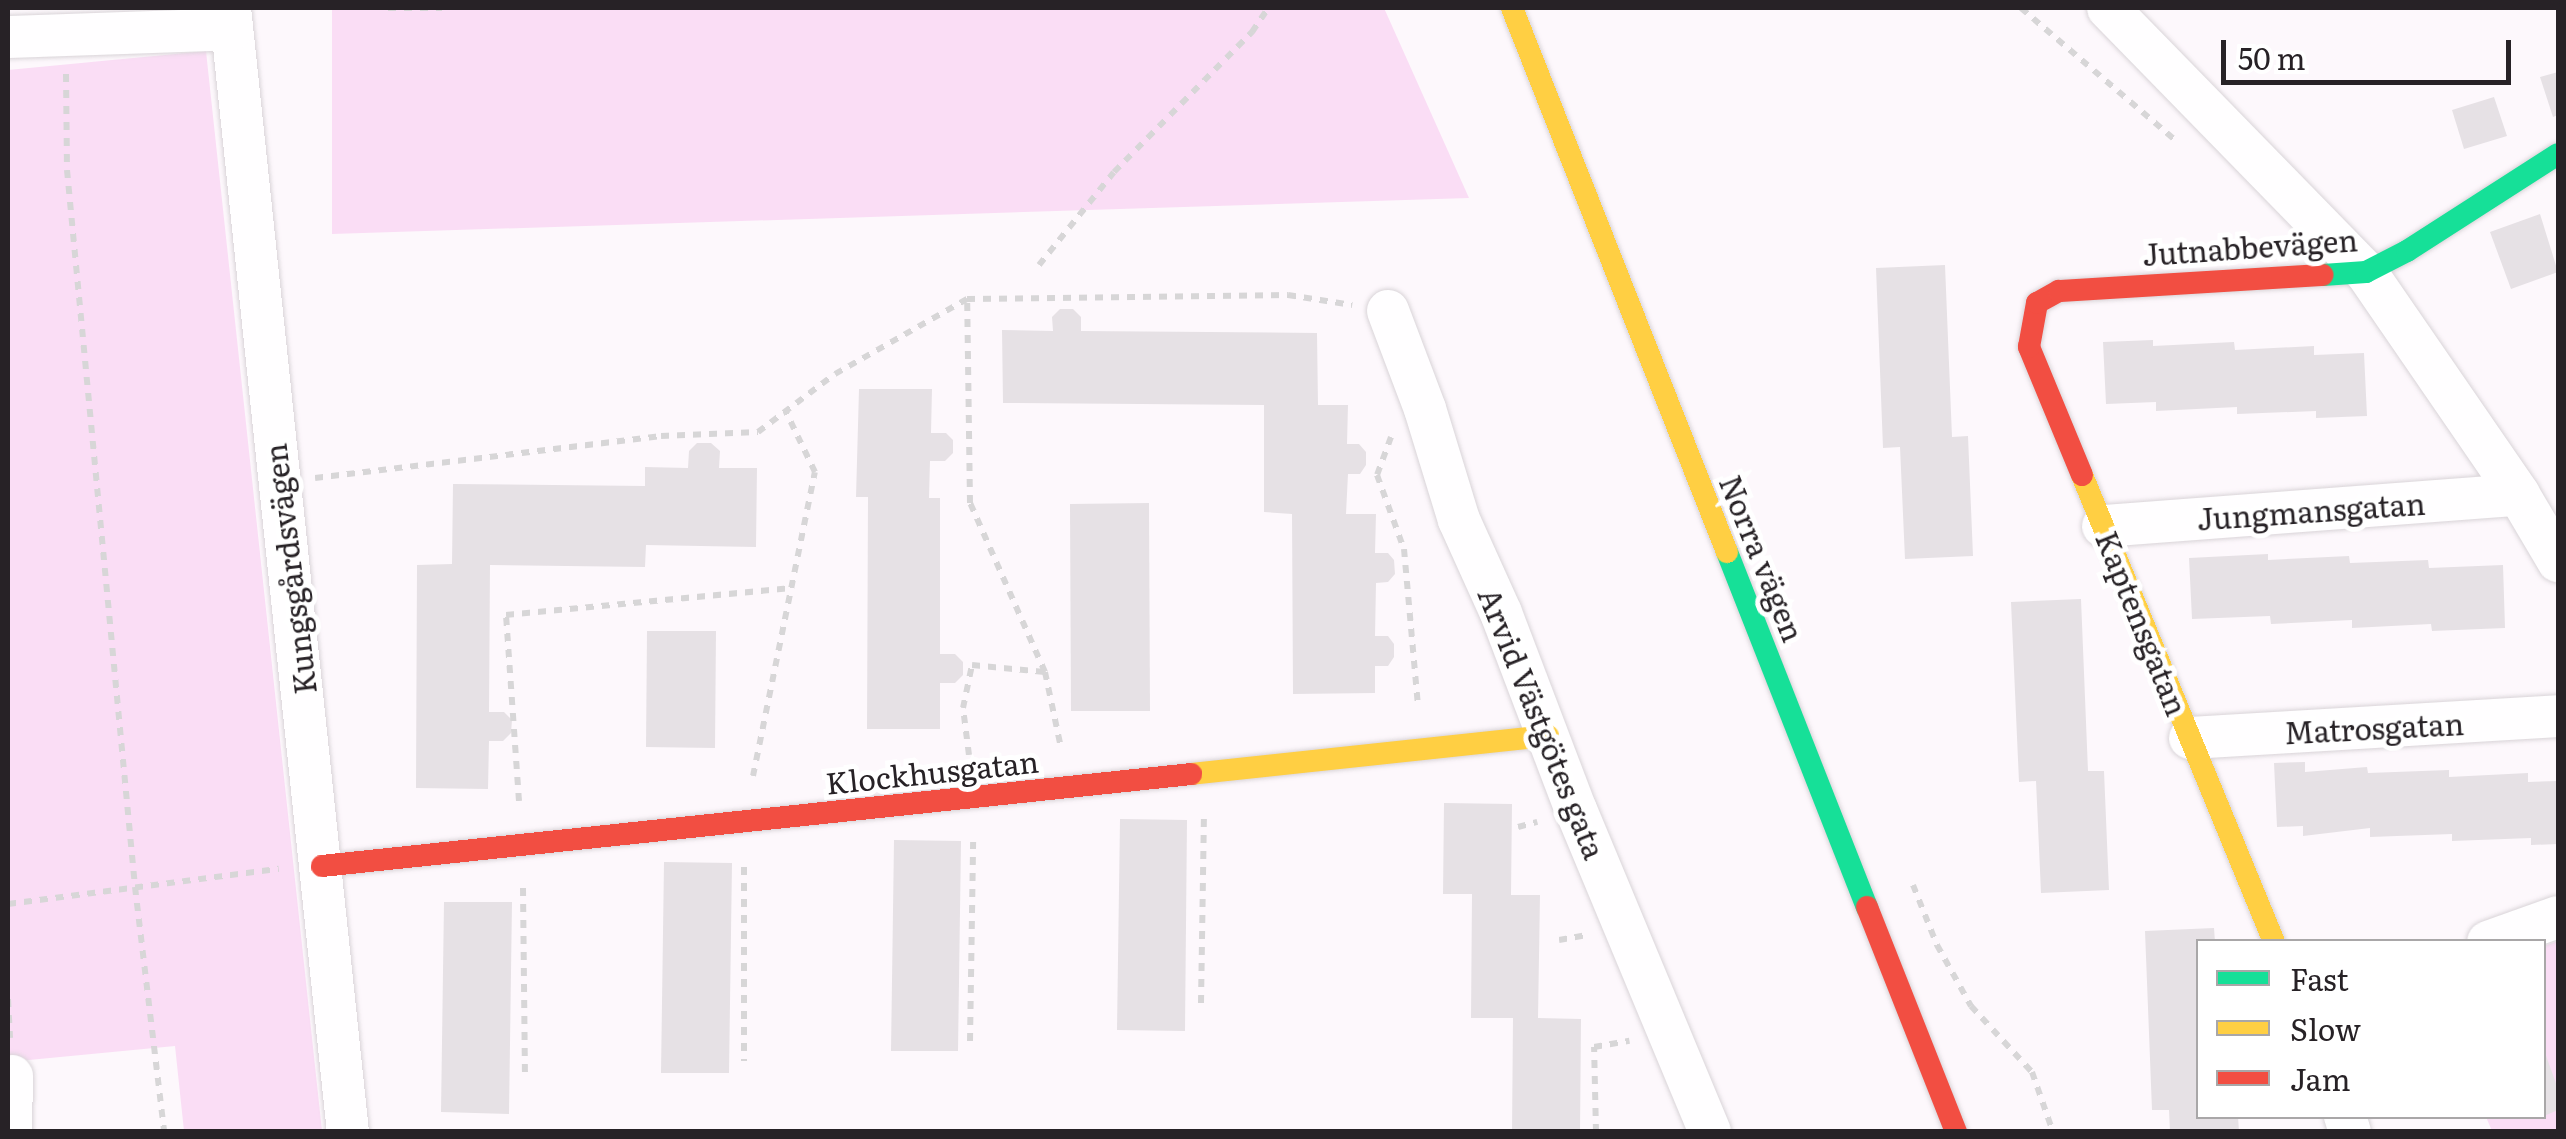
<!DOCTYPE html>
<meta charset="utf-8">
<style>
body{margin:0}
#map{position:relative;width:2566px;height:1139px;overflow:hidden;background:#fdf8fc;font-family:Literata,serif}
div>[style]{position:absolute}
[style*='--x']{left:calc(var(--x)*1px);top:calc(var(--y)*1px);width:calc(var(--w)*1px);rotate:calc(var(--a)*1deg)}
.green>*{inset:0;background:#faddf5}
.building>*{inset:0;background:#e6e1e5}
.path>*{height:6px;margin-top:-3px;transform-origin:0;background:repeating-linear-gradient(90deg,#d7d6d7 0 8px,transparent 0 16px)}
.roads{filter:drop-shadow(0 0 2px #d9d4d8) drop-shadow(0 0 2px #d9d4d8)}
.street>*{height:42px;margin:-21px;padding:0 21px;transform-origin:21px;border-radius:21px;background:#fffeff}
.fast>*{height:22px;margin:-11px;padding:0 11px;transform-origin:11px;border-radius:11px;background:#16e098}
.slow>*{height:22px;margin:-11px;padding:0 11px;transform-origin:11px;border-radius:11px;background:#ffcf43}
.jam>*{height:22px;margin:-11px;padding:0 11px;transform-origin:11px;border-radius:11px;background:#f24e42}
span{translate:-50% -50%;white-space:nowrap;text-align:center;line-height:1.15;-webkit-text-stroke:10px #fff;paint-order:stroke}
.street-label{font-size:30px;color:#272226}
.frame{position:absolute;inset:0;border:10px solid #272226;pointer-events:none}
.legend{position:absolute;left:2196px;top:939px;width:350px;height:180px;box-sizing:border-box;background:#fff;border:2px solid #a9a7a8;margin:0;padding:12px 18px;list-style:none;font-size:30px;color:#272226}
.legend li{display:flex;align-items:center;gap:20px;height:50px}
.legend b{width:50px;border:2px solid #a9a7a8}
.scale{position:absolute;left:2221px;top:40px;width:290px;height:45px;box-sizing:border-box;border:5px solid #272226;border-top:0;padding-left:12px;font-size:30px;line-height:35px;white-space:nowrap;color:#272226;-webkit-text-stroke:8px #fff;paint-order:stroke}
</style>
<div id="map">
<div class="green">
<div style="clip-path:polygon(332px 8px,1384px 8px,1469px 198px,332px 234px)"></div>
<div style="clip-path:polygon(206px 51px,322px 1131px,184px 1131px,175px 1046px,8px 1062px,8px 70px)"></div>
<div style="clip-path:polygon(2558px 941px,2558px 1131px,2492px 1131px,2486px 1117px,2544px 1116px,2544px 946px)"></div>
</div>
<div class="building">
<div style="clip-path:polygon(2558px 72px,2558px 115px,2553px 117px,2540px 77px)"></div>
<div style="clip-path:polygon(2494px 97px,2507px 136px,2464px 149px,2452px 110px)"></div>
<div style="clip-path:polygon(2540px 214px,2558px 272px,2511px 289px,2490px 232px)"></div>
<div style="clip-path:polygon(1945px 265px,1952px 437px,1968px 436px,1973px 556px,1905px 559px,1900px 447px,1883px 448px,1876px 268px)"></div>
<div style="clip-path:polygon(1060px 309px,1073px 309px,1081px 317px,1081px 331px,1317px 333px,1318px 405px,1348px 405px,1347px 444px,1359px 444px,1366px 452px,1366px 465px,1360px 474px,1348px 474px,1346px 514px,1376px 514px,1375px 553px,1388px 553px,1394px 560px,1395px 574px,1388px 582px,1376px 583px,1375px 636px,1388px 636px,1394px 644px,1394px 657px,1388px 666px,1375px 666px,1375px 693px,1293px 694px,1292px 514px,1264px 512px,1264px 405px,1003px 403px,1002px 330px,1053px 331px,1052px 317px)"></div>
<div style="clip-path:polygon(2153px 340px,2153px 346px,2234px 342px,2235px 350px,2314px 346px,2314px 355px,2364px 353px,2367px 416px,2316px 418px,2316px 411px,2237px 414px,2237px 407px,2156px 411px,2156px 402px,2106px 404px,2103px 342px)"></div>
<div style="clip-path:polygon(859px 389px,932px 389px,931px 433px,946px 433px,953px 440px,953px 453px,945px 461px,930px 461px,929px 498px,940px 498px,940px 654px,955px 654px,963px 662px,963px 675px,955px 683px,940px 683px,940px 729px,867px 729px,868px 497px,856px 497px)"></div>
<div style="clip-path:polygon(697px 443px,711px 443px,720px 451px,719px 468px,757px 468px,756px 547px,646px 545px,645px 567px,490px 565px,489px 712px,504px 712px,512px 720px,511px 733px,503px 741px,489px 741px,488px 789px,416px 788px,417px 565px,452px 564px,453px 484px,645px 486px,645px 467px,688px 468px,689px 451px)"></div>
<div style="clip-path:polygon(1149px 503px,1150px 711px,1071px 711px,1070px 504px)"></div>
<div style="clip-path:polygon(2268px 554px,2268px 560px,2349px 556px,2350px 563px,2428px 560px,2429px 568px,2503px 565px,2505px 628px,2432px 631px,2431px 624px,2352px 628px,2352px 620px,2271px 624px,2270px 616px,2192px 619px,2189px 558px)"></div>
<div style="clip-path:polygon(2081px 599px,2088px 771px,2104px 771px,2109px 890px,2041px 893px,2036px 781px,2019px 782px,2011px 602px)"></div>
<div style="clip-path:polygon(647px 631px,716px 631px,715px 748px,646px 747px)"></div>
<div style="clip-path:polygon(2305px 762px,2305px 772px,2367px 767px,2368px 773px,2449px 770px,2449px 777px,2528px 773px,2528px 782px,2558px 781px,2558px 844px,2531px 845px,2531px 838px,2452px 841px,2452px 834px,2370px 837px,2370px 828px,2303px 836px,2303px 826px,2277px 827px,2274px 763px)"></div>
<div style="clip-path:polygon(1444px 803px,1512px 804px,1511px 895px,1540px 895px,1538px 1018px,1581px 1019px,1580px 1132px,1512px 1132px,1513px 1018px,1471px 1018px,1472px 894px,1443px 894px)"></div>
<div style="clip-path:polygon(1120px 819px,1187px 820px,1185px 1031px,1117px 1030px)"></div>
<div style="clip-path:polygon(894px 840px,961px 841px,958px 1051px,891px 1051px)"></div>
<div style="clip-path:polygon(664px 862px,732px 863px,729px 1073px,661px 1073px)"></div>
<div style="clip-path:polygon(444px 902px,512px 902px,509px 1114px,441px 1112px)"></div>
<div style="clip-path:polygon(2214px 928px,2215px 942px,2198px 942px,2198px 1116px,2238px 1116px,2239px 1132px,2170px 1132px,2169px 1110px,2152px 1110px,2145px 931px)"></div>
<div style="clip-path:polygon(2544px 1050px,2558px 1089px,2558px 1110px,2544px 1116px)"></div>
</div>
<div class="path">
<div style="--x:388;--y:8;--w:54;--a:0"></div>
<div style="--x:2021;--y:8;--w:201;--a:40.6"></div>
<div style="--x:66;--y:74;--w:96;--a:89.4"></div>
<div style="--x:67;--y:170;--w:720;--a:84.58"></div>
<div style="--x:135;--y:887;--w:247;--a:83.2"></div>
<div style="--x:1039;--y:265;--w:119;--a:-51.1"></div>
<div style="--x:1114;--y:172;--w:197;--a:-45.4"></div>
<div style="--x:1252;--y:32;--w:29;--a:-56"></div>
<div style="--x:1391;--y:437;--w:40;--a:110.2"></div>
<div style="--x:1377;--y:475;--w:79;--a:70"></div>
<div style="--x:1404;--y:549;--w:159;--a:84.9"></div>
<div style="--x:315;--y:478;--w:349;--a:-6.9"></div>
<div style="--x:661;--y:436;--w:97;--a:-2.4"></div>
<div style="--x:758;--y:432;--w:96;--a:-37"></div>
<div style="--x:835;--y:374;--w:152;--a:-29.6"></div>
<div style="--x:1045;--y:672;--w:185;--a:-113.9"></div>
<div style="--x:970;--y:503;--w:204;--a:-90.8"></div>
<div style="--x:967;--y:299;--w:321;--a:-0.7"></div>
<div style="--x:1288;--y:295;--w:65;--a:8.9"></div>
<div style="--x:969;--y:755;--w:47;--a:-97.3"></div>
<div style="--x:963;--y:708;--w:44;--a:-78.2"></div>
<div style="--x:972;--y:665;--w:73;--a:5.5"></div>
<div style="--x:1045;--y:672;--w:73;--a:78.1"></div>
<div style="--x:753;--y:776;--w:310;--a:-78.5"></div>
<div style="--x:815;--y:472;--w:67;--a:-115.8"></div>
<div style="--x:519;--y:801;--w:186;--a:-94"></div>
<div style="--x:506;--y:615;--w:287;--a:-5.4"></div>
<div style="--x:1518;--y:827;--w:20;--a:-15"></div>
<div style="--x:744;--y:867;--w:194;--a:90"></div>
<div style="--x:1913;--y:885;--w:65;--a:68.2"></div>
<div style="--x:1937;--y:945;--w:70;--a:60.9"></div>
<div style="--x:1971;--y:1006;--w:90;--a:47.3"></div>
<div style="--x:2032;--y:1072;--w:64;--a:70.7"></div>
<div style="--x:523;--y:888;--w:184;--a:89.4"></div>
<div style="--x:8;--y:904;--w:273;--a:-7.4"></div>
<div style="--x:1559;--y:940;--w:27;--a:-10"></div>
<div style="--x:8;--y:999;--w:39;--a:87"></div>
<div style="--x:1201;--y:1003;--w:184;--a:-89.1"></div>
<div style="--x:970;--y:1041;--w:199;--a:-89.1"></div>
<div style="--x:1596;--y:1132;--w:85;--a:-91.3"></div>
<div style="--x:1594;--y:1047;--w:36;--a:-10"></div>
</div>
<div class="roads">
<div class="street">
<div style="--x:230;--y:8;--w:1130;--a:84.01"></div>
<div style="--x:2108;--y:8;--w:369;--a:45.7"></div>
<div style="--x:2366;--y:272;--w:270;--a:55.5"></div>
<div style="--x:2519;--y:495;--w:77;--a:59.4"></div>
<div style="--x:8;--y:37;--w:224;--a:-2"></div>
<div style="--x:1388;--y:311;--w:105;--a:69.3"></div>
<div style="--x:1425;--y:409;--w:116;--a:73"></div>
<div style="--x:1459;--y:520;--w:102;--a:65.7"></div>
<div style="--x:1501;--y:613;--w:211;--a:69.2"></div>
<div style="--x:1576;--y:810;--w:349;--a:67.4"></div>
<div style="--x:2103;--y:526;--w:417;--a:-4.3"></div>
<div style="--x:2190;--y:738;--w:369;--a:-3.4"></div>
<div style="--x:2488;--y:942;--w:74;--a:-19.7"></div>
<div style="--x:2345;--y:1116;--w:17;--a:73"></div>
<div style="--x:11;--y:1132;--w:56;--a:-89"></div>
</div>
<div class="fast">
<div style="--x:2323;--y:275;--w:43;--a:-4"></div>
<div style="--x:2366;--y:272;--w:46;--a:-27.1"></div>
<div style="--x:2407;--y:251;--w:179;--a:-32.7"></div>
<div style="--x:1727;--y:552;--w:382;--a:68.5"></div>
</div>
<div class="slow">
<div style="--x:1512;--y:8;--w:585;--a:68.44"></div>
<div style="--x:2082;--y:475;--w:505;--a:67.65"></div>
<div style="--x:1191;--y:774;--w:359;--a:-6.1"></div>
</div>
<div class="jam">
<div style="--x:2082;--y:475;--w:139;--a:-112.5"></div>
<div style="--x:2029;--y:347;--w:45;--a:-79.7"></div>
<div style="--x:2037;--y:303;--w:25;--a:-29"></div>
<div style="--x:2059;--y:291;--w:264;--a:-3.5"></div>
<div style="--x:322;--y:866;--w:874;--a:-6.04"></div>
<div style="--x:1867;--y:907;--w:242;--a:68.4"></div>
</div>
</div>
<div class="street-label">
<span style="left:2250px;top:246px;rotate:-4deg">Jutnabbevägen</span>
<span style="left:2311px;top:510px;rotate:-4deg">Jungmansgatan</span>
<span style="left:1763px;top:558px;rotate:68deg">Norra vägen</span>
<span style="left:289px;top:569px;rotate:-97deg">Kungsgårdsvägen</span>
<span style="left:2143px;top:623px;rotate:68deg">Kaptensgatan</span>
<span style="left:1543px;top:723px;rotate:68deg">Arvid Västgötes gata</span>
<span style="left:2374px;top:727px;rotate:-3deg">Matrosgatan</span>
<span style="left:932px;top:771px;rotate:-6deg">Klockhusgatan</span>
</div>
<div class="frame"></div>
<ul class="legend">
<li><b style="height:12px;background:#16e098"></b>Fast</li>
<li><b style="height:12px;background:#ffcf43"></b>Slow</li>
<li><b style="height:12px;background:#f24e42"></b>Jam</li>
</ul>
<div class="scale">50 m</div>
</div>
